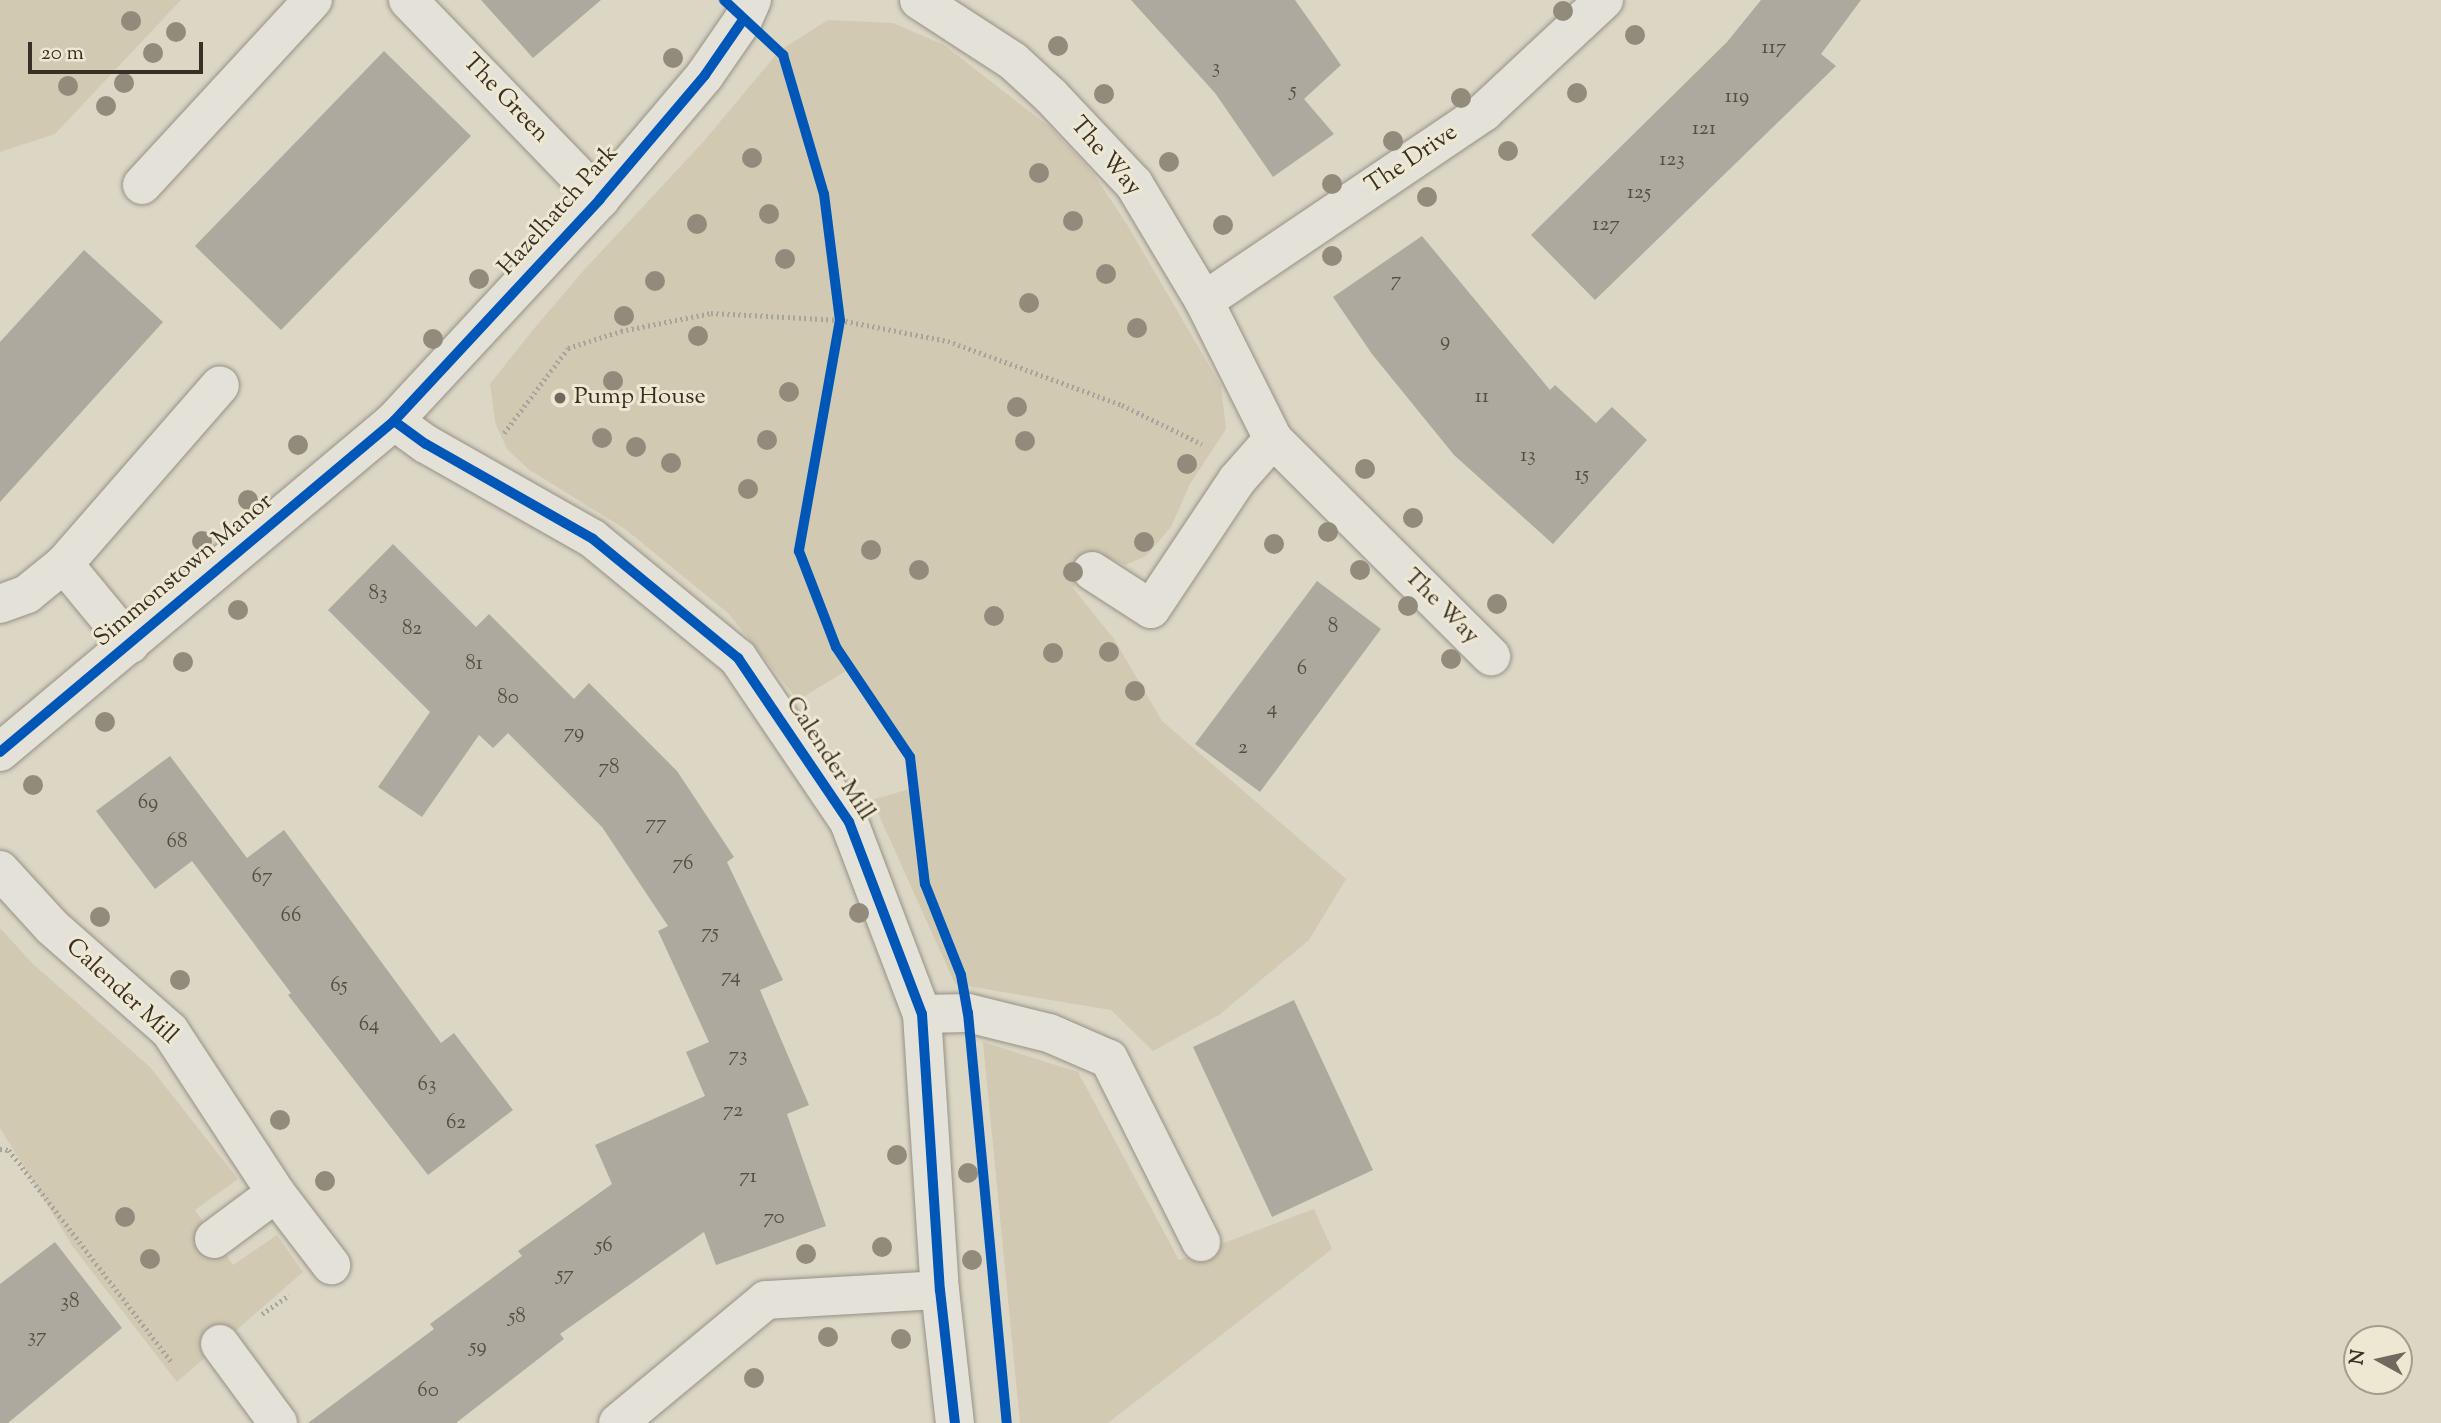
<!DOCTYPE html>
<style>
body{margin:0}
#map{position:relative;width:2441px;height:1423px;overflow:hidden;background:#dcd6c5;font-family:"Sorts Mill Goudy",serif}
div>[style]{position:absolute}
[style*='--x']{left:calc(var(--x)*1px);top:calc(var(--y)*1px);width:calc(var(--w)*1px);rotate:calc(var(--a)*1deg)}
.green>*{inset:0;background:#d1c9b2}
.building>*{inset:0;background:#aea99e}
.path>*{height:4.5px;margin-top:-2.25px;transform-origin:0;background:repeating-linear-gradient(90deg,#a6a49c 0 2px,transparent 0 5.5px)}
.roads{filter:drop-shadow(0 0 2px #959186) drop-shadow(0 0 2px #959186)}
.street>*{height:38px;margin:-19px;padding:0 19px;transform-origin:19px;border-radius:19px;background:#e4e1d9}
.secondary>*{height:38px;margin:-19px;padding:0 19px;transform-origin:19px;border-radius:19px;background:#e4e1d9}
.cycleway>*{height:10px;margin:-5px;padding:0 5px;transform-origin:5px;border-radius:5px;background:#0057b8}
.trees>*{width:20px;height:20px;margin:-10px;border-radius:50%;background:#928a7b}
.dots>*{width:19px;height:19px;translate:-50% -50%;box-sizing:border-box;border:4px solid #eee8d3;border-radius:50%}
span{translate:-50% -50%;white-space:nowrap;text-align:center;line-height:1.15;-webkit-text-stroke:6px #eee8d3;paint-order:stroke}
.number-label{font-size:21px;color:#564e43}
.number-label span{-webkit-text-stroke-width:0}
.street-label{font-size:24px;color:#382f25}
.poi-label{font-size:24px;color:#382f25}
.left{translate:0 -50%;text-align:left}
.north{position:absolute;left:2343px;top:1325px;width:70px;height:70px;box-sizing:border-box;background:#eee8d3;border:2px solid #a59e8d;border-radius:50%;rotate:278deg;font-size:19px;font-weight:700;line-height:28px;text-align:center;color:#382f25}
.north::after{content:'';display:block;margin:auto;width:24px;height:32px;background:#71695d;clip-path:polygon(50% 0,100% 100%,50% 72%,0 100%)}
.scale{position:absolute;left:28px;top:42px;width:175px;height:32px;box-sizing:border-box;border:4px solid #382f25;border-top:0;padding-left:9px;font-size:21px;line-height:24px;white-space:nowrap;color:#382f25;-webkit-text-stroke:5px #eee8d3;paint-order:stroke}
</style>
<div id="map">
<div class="green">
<div style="clip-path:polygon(0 0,181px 0,55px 134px,0 152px)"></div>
<div style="clip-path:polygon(828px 20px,893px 23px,944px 45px,1052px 129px,1093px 173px,1128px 226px,1221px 386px,1226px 429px,1190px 484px,1171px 527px,1146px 556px,1125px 565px,1098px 553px,1073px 588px,1114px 639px,1162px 721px,1346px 879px,1309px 940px,1219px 1015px,1153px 1051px,1111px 1010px,955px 984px,872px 800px,913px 788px,907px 759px,846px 671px,798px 700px,728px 613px,625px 529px,528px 469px,507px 449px,495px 422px,490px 384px,532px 331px,584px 270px,704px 141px,779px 51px)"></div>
<div style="clip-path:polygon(0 928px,33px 964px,150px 1067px,238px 1179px,195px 1210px,233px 1265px,277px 1235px,303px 1272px,177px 1382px,73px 1247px,0 1128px)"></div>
<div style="clip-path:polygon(983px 1042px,1078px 1072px,1179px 1260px,1314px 1209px,1332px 1249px,1108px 1423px,1020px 1423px)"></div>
</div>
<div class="building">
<div style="clip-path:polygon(481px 0,601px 0,533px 58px)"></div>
<div style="clip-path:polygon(1131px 0,1295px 0,1341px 65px,1304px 99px,1334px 134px,1273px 177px,1215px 93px)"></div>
<div style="clip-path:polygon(1761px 0,1861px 0,1821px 54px,1836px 66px,1595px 300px,1531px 235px,1727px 42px)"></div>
<div style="clip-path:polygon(384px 51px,471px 136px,281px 330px,195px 246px)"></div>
<div style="clip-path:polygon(1422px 236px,1550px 390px,1555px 385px,1596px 423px,1612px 407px,1647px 440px,1553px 544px,1454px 455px,1372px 354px,1333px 297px)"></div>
<div style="clip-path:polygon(84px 250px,163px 322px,0 502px,0 342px)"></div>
<div style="clip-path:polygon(393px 544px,476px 627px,489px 614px,574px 699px,589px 683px,677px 771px,734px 857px,727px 862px,783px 980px,760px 990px,809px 1105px,787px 1114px,826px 1226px,716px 1265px,704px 1232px,560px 1334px,564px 1339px,456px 1423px,308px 1423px,434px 1329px,430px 1324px,522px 1256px,518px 1251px,612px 1184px,595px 1145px,705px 1096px,686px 1052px,709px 1042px,658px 931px,668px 926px,602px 827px,508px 733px,493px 748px,479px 735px,422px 817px,378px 787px,430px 712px,328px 610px)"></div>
<div style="clip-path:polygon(1317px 581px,1381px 629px,1260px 792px,1195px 744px)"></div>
<div style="clip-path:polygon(170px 756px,247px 858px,284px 830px,441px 1043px,454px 1033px,513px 1110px,428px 1175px,288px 995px,291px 993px,192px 861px,155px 889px,96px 811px)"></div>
<div style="clip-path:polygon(1294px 1000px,1373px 1170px,1272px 1217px,1193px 1047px)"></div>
<div style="clip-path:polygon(55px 1242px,122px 1328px,8px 1423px,0 1423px,0 1284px)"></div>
</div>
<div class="path">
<div style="--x:504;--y:433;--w:106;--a:-53"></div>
<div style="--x:568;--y:348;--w:56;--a:-17.8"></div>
<div style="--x:621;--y:331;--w:92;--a:-11.3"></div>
<div style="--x:711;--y:313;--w:129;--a:3.1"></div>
<div style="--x:840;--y:320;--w:110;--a:11"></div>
<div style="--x:948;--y:341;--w:185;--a:20.2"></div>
<div style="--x:1122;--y:405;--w:89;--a:26"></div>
<div style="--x:0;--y:1149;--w:9;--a:6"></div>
<div style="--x:9;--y:1150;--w:266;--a:52.5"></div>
<div style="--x:262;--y:1314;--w:33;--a:-35"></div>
</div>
<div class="roads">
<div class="street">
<div style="--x:408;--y:0;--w:277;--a:46"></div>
<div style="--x:919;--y:0;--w:112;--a:33"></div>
<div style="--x:1013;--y:61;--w:52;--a:42.6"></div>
<div style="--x:1051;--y:96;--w:121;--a:46.7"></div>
<div style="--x:1134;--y:184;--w:136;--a:59.1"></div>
<div style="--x:1204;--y:301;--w:154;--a:63.4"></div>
<div style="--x:1273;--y:439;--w:308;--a:44.9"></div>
<div style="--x:142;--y:185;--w:252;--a:-47.3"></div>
<div style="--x:1204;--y:301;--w:338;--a:-34"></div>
<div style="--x:1484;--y:112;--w:164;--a:-43"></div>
<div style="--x:394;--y:421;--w:39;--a:36"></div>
<div style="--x:426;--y:444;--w:192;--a:29.6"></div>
<div style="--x:593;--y:539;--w:188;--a:39.4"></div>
<div style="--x:738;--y:658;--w:198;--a:55.9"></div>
<div style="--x:849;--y:822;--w:205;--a:69.2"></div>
<div style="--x:922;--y:1014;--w:277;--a:86.3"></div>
<div style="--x:940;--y:1290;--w:134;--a:83.6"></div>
<div style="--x:64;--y:564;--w:104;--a:50.5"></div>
<div style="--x:1092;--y:571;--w:70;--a:32.8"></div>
<div style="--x:1151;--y:609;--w:155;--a:-56.3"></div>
<div style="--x:1237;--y:480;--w:55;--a:-48.7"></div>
<div style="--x:0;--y:604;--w:29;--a:-20"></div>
<div style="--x:27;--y:594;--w:48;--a:-39"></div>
<div style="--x:64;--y:564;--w:237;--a:-48.9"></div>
<div style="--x:0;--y:870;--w:77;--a:47.6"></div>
<div style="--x:52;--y:927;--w:157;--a:41.4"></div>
<div style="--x:170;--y:1031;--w:194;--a:56.8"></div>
<div style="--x:276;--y:1193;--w:91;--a:52.6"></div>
<div style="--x:922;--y:1014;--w:46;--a:-1.2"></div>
<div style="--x:968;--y:1013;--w:83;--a:13.9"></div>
<div style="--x:1049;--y:1033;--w:65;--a:23.4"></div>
<div style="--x:1109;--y:1059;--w:205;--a:63.3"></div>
<div style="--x:214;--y:1239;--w:77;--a:-36.6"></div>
<div style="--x:220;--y:1344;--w:98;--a:53.7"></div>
<div style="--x:618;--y:1423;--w:192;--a:-39.7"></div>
<div style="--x:766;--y:1300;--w:174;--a:-3.3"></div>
</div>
<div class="secondary">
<div style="--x:0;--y:752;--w:515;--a:-40.03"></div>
<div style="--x:394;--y:421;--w:303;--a:-47.1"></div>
<div style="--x:600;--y:199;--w:162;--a:-49.7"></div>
<div style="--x:705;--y:75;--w:67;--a:-55.4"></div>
<div style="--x:743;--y:20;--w:22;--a:-66"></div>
</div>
</div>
<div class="cycleway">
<div style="--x:724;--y:0;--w:81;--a:43"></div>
<div style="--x:783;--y:55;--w:145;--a:73.6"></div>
<div style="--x:824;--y:194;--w:127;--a:82.8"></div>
<div style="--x:840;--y:320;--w:235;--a:100.1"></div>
<div style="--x:799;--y:551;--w:103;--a:68.9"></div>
<div style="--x:836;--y:647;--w:133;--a:56.1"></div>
<div style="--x:910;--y:757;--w:128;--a:83.3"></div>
<div style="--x:925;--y:884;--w:98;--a:68.4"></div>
<div style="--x:961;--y:975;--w:39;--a:80"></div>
<div style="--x:968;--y:1013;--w:412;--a:84.6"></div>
<div style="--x:394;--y:421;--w:39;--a:36"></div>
<div style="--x:426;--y:444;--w:192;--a:29.6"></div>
<div style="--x:593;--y:539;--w:188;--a:39.4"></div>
<div style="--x:738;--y:658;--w:198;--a:55.9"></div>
<div style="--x:849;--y:822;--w:205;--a:69.2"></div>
<div style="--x:922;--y:1014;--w:277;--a:86.3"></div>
<div style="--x:940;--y:1290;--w:134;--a:83.6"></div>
<div style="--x:0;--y:752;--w:515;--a:-40.03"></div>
<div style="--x:394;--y:421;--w:303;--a:-47.1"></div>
<div style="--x:600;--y:199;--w:162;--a:-49.7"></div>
<div style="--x:705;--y:75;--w:67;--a:-55.4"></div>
</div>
<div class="trees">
<div style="left:1563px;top:11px"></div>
<div style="left:131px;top:21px"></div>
<div style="left:176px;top:32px"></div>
<div style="left:1635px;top:35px"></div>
<div style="left:1058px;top:46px"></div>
<div style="left:153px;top:53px"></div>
<div style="left:673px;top:58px"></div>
<div style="left:124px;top:83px"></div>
<div style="left:68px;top:86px"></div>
<div style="left:1577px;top:93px"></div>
<div style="left:1104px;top:94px"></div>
<div style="left:1461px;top:98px"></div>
<div style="left:106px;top:106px"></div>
<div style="left:1393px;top:141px"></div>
<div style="left:1508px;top:151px"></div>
<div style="left:752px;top:158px"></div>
<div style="left:1169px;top:162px"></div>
<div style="left:1039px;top:173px"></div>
<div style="left:1332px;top:184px"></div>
<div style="left:1427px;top:197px"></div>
<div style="left:769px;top:214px"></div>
<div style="left:1073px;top:221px"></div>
<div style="left:697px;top:224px"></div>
<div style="left:1223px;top:225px"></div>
<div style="left:1332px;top:256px"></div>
<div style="left:785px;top:259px"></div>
<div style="left:1106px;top:274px"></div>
<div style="left:479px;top:279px"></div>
<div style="left:655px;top:281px"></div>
<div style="left:1029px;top:303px"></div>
<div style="left:624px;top:316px"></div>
<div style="left:1137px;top:328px"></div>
<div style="left:698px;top:336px"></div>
<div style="left:433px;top:339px"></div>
<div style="left:613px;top:381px"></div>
<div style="left:789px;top:392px"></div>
<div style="left:1017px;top:407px"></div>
<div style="left:602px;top:438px"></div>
<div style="left:767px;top:440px"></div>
<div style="left:1025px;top:441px"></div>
<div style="left:298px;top:445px"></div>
<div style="left:636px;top:447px"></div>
<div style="left:671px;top:463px"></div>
<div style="left:1187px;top:464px"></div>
<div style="left:1365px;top:469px"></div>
<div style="left:748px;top:489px"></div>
<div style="left:248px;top:500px"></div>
<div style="left:1413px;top:518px"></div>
<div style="left:1328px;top:532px"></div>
<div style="left:202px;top:541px"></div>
<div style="left:1144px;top:542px"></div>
<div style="left:1274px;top:544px"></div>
<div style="left:871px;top:550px"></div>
<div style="left:919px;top:570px"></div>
<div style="left:1360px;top:570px"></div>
<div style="left:1073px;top:572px"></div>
<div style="left:1497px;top:604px"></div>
<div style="left:1408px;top:606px"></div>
<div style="left:238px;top:610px"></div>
<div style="left:994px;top:616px"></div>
<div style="left:1109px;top:652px"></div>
<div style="left:1053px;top:653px"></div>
<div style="left:1451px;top:659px"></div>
<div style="left:183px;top:662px"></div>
<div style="left:1135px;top:691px"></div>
<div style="left:105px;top:722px"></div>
<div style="left:33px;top:785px"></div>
<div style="left:859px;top:913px"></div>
<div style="left:100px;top:917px"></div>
<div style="left:180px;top:980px"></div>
<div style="left:280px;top:1120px"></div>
<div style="left:897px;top:1155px"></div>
<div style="left:968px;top:1173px"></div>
<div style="left:325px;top:1181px"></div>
<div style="left:125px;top:1217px"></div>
<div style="left:882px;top:1247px"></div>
<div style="left:806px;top:1254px"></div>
<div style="left:150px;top:1259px"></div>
<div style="left:972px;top:1260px"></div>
<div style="left:828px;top:1337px"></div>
<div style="left:901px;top:1339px"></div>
<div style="left:754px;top:1378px"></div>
</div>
<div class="dots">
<div style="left:560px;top:398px;background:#71695d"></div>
</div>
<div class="number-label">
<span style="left:1774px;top:48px">117</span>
<span style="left:1216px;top:68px">3</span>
<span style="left:1293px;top:91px">5</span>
<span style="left:1737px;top:97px">119</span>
<span style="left:1704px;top:129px">121</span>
<span style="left:1672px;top:160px">123</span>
<span style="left:1639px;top:193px">125</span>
<span style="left:1606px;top:225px">127</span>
<span style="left:1396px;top:281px">7</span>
<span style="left:1445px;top:341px">9</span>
<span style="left:1482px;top:397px">11</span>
<span style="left:1528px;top:456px">13</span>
<span style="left:1582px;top:475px">15</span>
<span style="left:378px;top:594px">83</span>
<span style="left:1333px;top:627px">8</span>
<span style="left:412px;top:629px">82</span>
<span style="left:474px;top:664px">81</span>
<span style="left:1302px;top:669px">6</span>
<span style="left:508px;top:698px">80</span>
<span style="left:1272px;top:709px">4</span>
<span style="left:574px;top:733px">79</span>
<span style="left:1243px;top:748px">2</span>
<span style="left:609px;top:768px">78</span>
<span style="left:148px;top:803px">69</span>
<span style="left:656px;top:824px">77</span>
<span style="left:177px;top:842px">68</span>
<span style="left:683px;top:864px">76</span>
<span style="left:262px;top:877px">67</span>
<span style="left:291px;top:916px">66</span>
<span style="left:710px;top:933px">75</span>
<span style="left:731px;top:977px">74</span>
<span style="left:339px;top:986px">65</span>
<span style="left:369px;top:1025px">64</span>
<span style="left:738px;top:1056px">73</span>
<span style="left:427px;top:1085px">63</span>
<span style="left:733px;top:1111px">72</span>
<span style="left:456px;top:1123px">62</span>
<span style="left:748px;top:1177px">71</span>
<span style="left:774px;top:1218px">70</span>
<span style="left:604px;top:1246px">56</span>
<span style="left:565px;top:1275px">57</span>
<span style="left:70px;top:1302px">38</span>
<span style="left:517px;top:1317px">58</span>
<span style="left:37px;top:1337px">37</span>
<span style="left:478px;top:1347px">59</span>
<span style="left:428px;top:1391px">60</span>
</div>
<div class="street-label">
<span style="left:505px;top:99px;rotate:46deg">The Green</span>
<span style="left:1105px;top:157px;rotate:49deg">The Way</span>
<span style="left:1412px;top:160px;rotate:-34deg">The Drive</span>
<span style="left:559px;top:211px;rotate:-48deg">Hazelhatch Park</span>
<span style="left:184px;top:571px;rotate:-40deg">Simmonstown Manor</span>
<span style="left:1441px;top:607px;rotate:45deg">The Way</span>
<span style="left:829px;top:759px;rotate:57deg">Calender Mill</span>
<span style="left:121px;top:992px;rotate:43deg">Calender Mill</span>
</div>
<div class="poi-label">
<span class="left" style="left:574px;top:398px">Pump House</span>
</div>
<div class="north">N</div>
<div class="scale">20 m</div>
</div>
